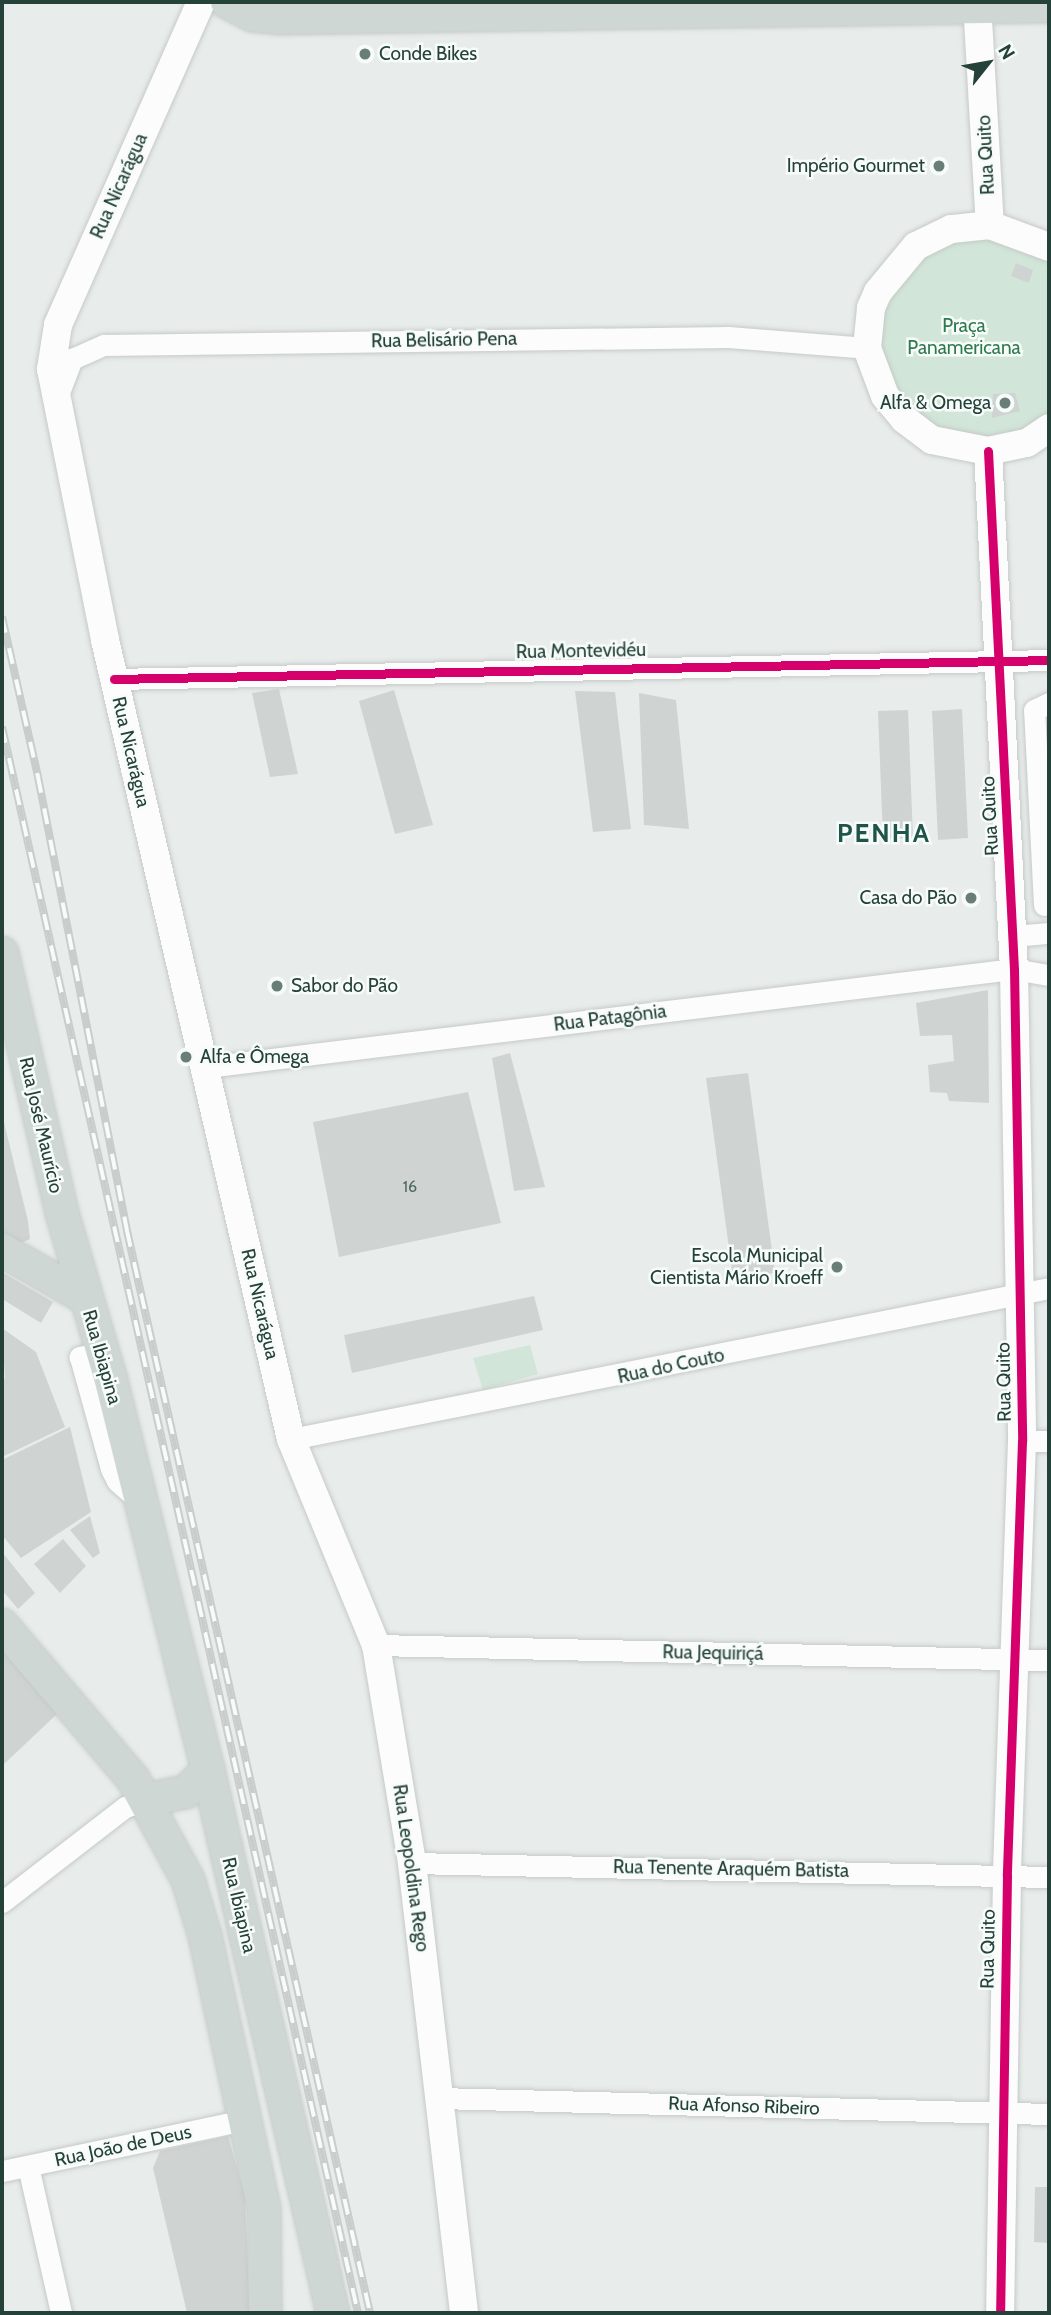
<!DOCTYPE html>
<meta charset="utf-8">
<style>
body{margin:0}
#map{position:relative;width:1051px;height:2315px;overflow:hidden;background:#e8edeb;font-family:Cabin,sans-serif}
div>[style]{position:absolute}
[style*='--x']{left:calc(var(--x)*1px);top:calc(var(--y)*1px);width:calc(var(--w)*1px);rotate:calc(var(--a)*1deg)}
.green>*{inset:0;background:#d1e6d8}
.building>*{inset:0;background:#cfd4d2}
.roads{filter:drop-shadow(0 0 2px #c5cac8) drop-shadow(0 0 2px #c5cac8)}
.street>*{height:21px;margin:-10.5px;padding:0 10.5px;transform-origin:10.5px;border-radius:10.5px;background:#fcfcfc}
.secondary>*{height:28px;margin:-14px;padding:0 14px;transform-origin:14px;border-radius:14px;background:#fcfcfc}
.primary>*{height:32px;margin:-16px;padding:0 16px;transform-origin:16px;border-radius:16px;background:#cfd7d5}
.rail>*{height:8px;margin-top:-4px;transform-origin:0;background:repeating-linear-gradient(90deg,#f7fbf9 0 16px,#c9cdcc 0 32px);box-sizing:border-box;border-block:2px solid #c9cdcc}
.cycleway>*{height:9px;margin:-4.5px;padding:0 4.5px;transform-origin:4.5px;border-radius:4.5px;background:#d6006c}
.dots>*{width:19px;height:19px;translate:-50% -50%;box-sizing:border-box;border:4px solid #f7fbf9;border-radius:50%}
span{translate:-50% -50%;white-space:nowrap;text-align:center;line-height:1.15;-webkit-text-stroke:5px #f7fbf9;paint-order:stroke}
.number-label{font-size:16px;color:#506761}
.number-label span{-webkit-text-stroke-width:0}
.poi-label{font-size:19px;color:#24423a}
.left{translate:0 -50%;text-align:left}
.right{translate:-100% -50%;text-align:right}
.street-label{font-size:19px;color:#24423a}
.park-label{font-size:19px;color:#2d7a4b}
.district-label{font-size:26px;color:#1f5548;font-weight:700;letter-spacing:2px}
.frame{position:absolute;inset:0;border:4px solid #24423a;pointer-events:none}
.north{position:absolute;left:953px;top:28px;width:70px;height:70px;-webkit-text-stroke:5px #f7fbf9;paint-order:stroke;rotate:59deg;font-size:19px;font-weight:700;line-height:28px;text-align:center;color:#24423a}
.north::after{content:'';display:block;margin:auto;width:24px;height:32px;background:#24423a;clip-path:polygon(50% 0,100% 100%,50% 72%,0 100%)}
</style>
<div id="map">
<div class="green">
<div style="clip-path:polygon(988px 234px,1037px 251px,1049px 262px,1049px 415px,1022px 433px,987px 440px,938px 431px,908px 410px,887px 380px,878px 345px,879px 311px,894px 279px,951px 237px)"></div>
<div style="clip-path:polygon(530px 1345px,538px 1374px,483px 1390px,473px 1358px)"></div>
</div>
<div class="building">
<div style="clip-path:polygon(1016px 263px,1033px 270px,1029px 283px,1011px 276px)"></div>
<div style="clip-path:polygon(1015px 393px,1020px 411px,992px 418px,993px 394px)"></div>
<div style="clip-path:polygon(279px 689px,298px 774px,270px 777px,252px 693px)"></div>
<div style="clip-path:polygon(394px 690px,433px 825px,395px 834px,359px 701px)"></div>
<div style="clip-path:polygon(575px 691px,615px 692px,631px 829px,593px 832px)"></div>
<div style="clip-path:polygon(639px 693px,676px 700px,689px 829px,644px 825px)"></div>
<div style="clip-path:polygon(962px 709px,968px 838px,938px 840px,932px 711px)"></div>
<div style="clip-path:polygon(908px 710px,913px 838px,883px 839px,878px 711px)"></div>
<div style="clip-path:polygon(988px 990px,989px 1103px,949px 1101px,947px 1093px,930px 1092px,928px 1065px,954px 1061px,952px 1035px,920px 1036px,916px 1003px)"></div>
<div style="clip-path:polygon(510px 1053px,545px 1187px,514px 1191px,492px 1058px)"></div>
<div style="clip-path:polygon(748px 1073px,775px 1273px,733px 1278px,706px 1078px)"></div>
<div style="clip-path:polygon(468px 1092px,501px 1223px,339px 1257px,313px 1122px)"></div>
<div style="clip-path:polygon(2px 1114px,28px 1221px,30px 1239px,17px 1245px,2px 1236px)"></div>
<div style="clip-path:polygon(2px 1272px,53px 1302px,41px 1323px,2px 1299px)"></div>
<div style="clip-path:polygon(534px 1296px,543px 1330px,352px 1373px,344px 1335px)"></div>
<div style="clip-path:polygon(2px 1328px,36px 1352px,65px 1427px,2px 1457px,2px 1382px,5px 1378px)"></div>
<div style="clip-path:polygon(70px 1427px,91px 1512px,21px 1558px,2px 1535px,2px 1460px)"></div>
<div style="clip-path:polygon(90px 1516px,100px 1553px,93px 1558px,70px 1530px)"></div>
<div style="clip-path:polygon(63px 1539px,86px 1566px,60px 1593px,34px 1564px)"></div>
<div style="clip-path:polygon(2px 1552px,35px 1593px,18px 1609px,2px 1590px)"></div>
<div style="clip-path:polygon(2px 1650px,58px 1713px,2px 1766px)"></div>
<div style="clip-path:polygon(228px 2136px,245px 2196px,250px 2313px,187px 2313px,153px 2168px,160px 2151px)"></div>
<div style="clip-path:polygon(1035px 2187px,1049px 2187px,1049px 2243px,1034px 2242px)"></div>
</div>
<div class="roads">
<div class="street">
<div style="--x:58;--y:395;--w:39;--a:-69"></div>
<div style="--x:72;--y:359;--w:35;--a:-24"></div>
<div style="--x:104;--y:345;--w:624;--a:-0.73"></div>
<div style="--x:728;--y:337;--w:139;--a:4.5"></div>
<div style="--x:114;--y:679;--w:935;--a:-1.16"></div>
<div style="--x:1044;--y:905;--w:195;--a:-92.9"></div>
<div style="--x:1034;--y:710;--w:17;--a:-25"></div>
<div style="--x:1013;--y:936;--w:36;--a:-5"></div>
<div style="--x:206;--y:1067;--w:814;--a:-6.92"></div>
<div style="--x:1014;--y:969;--w:36;--a:10"></div>
<div style="--x:103;--y:1352;--w:24;--a:168"></div>
<div style="--x:80;--y:1357;--w:116;--a:74.5"></div>
<div style="--x:111;--y:1469;--w:13;--a:63"></div>
<div style="--x:117;--y:1481;--w:28;--a:41"></div>
<div style="--x:291;--y:1439;--w:773;--a:-11.27"></div>
<div style="--x:1022;--y:1441;--w:27;--a:0"></div>
<div style="--x:376;--y:1645;--w:673;--a:1.28"></div>
<div style="--x:412;--y:1863;--w:637;--a:1.26"></div>
<div style="--x:2;--y:1902;--w:155;--a:-37.7"></div>
<div style="--x:125;--y:1807;--w:23;--a:-18"></div>
<div style="--x:438;--y:2098;--w:611;--a:1.5"></div>
<div style="--x:28;--y:2166;--w:151;--a:77.3"></div>
<div style="--x:2;--y:2171;--w:248;--a:-11.9"></div>
</div>
<div class="secondary">
<div style="--x:201;--y:2;--w:353;--a:113.9"></div>
<div style="--x:58;--y:325;--w:45;--a:99"></div>
<div style="--x:51;--y:369;--w:276;--a:78.7"></div>
<div style="--x:105;--y:640;--w:820;--a:76.9"></div>
<div style="--x:291;--y:1439;--w:223;--a:67.6"></div>
<div style="--x:376;--y:1645;--w:221;--a:80.6"></div>
<div style="--x:412;--y:1863;--w:453;--a:83.4"></div>
<div style="--x:977;--y:2;--w:223;--a:86.7"></div>
<div style="--x:1049;--y:247;--w:63;--a:-159.6"></div>
<div style="--x:990;--y:225;--w:39;--a:174"></div>
<div style="--x:951;--y:229;--w:39;--a:154"></div>
<div style="--x:916;--y:246;--w:60;--a:129.6"></div>
<div style="--x:878;--y:292;--w:17;--a:114"></div>
<div style="--x:871;--y:308;--w:40;--a:95.7"></div>
<div style="--x:867;--y:348;--w:51;--a:69.4"></div>
<div style="--x:885;--y:396;--w:30;--a:50"></div>
<div style="--x:904;--y:419;--w:35;--a:37"></div>
<div style="--x:932;--y:440;--w:57;--a:11.1"></div>
<div style="--x:988;--y:451;--w:40;--a:-12"></div>
<div style="--x:1027;--y:443;--w:27;--a:-34"></div>
<div style="--x:988;--y:451;--w:519;--a:87.13"></div>
<div style="--x:1014;--y:969;--w:472;--a:89"></div>
<div style="--x:1022;--y:1441;--w:435;--a:92"></div>
<div style="--x:1007;--y:1876;--w:437;--a:90.9"></div>
</div>
<div class="primary">
<div style="--x:227;--y:2;--w:28;--a:27"></div>
<div style="--x:252;--y:15;--w:28;--a:6"></div>
<div style="--x:280;--y:18;--w:769;--a:-0.89"></div>
<div style="--x:2;--y:953;--w:267;--a:77"></div>
<div style="--x:62;--y:1213;--w:171;--a:73.7"></div>
<div style="--x:110;--y:1377;--w:405;--a:76"></div>
<div style="--x:208;--y:1770;--w:557;--a:77.04"></div>
<div style="--x:2;--y:1250;--w:95;--a:29.8"></div>
<div style="--x:2;--y:1625;--w:202;--a:49.6"></div>
<div style="--x:133;--y:1779;--w:115;--a:61.4"></div>
<div style="--x:188;--y:1880;--w:59;--a:73.1"></div>
<div style="--x:205;--y:1936;--w:279;--a:77.8"></div>
<div style="--x:264;--y:2209;--w:104;--a:89.4"></div>
<div style="--x:147;--y:1800;--w:40;--a:-12"></div>
<div style="--x:186;--y:1792;--w:31;--a:-45"></div>
</div>
</div>
<div class="rail">
<div style="--x:2;--y:617;--w:164;--a:77.3"></div>
<div style="--x:38;--y:777;--w:463;--a:78.9"></div>
<div style="--x:127;--y:1231;--w:1109;--a:77.34"></div>
<div style="--x:2;--y:727;--w:1625;--a:77.35"></div>
</div>
<div class="cycleway">
<div style="--x:988;--y:451;--w:519;--a:87.13"></div>
<div style="--x:1014;--y:969;--w:472;--a:89"></div>
<div style="--x:1022;--y:1441;--w:435;--a:92"></div>
<div style="--x:1007;--y:1876;--w:437;--a:90.9"></div>
<div style="--x:114;--y:679;--w:935;--a:-1.16"></div>
</div>
<div class="dots">
<div style="left:365px;top:54px;background:#697e78"></div>
<div style="left:939px;top:166px;background:#697e78"></div>
<div style="left:1005px;top:403px;background:#697e78"></div>
<div style="left:971px;top:898px;background:#697e78"></div>
<div style="left:277px;top:986px;background:#697e78"></div>
<div style="left:186px;top:1057px;background:#697e78"></div>
<div style="left:837px;top:1267px;background:#697e78"></div>
</div>
<div class="number-label">
<span style="left:410px;top:1187px">16</span>
</div>
<div class="poi-label">
<span class="left" style="left:379px;top:54px">Conde Bikes</span>
<span class="right" style="left:925px;top:166px">Império Gourmet</span>
<span class="right" style="left:991px;top:403px">Alfa &amp; Omega</span>
<span class="right" style="left:957px;top:898px">Casa do Pão</span>
<span class="left" style="left:291px;top:986px">Sabor do Pão</span>
<span class="left" style="left:200px;top:1057px">Alfa e Ômega</span>
<span class="right" style="left:823px;top:1267px">Escola Municipal<br>Cientista Mário Kroeff</span>
</div>
<div class="street-label">
<span style="left:986px;top:155px;rotate:-93deg">Rua Quito</span>
<span style="left:119px;top:186px;rotate:-66deg">Rua Nicarágua</span>
<span style="left:444px;top:340px;rotate:-1deg">Rua Belisário Pena</span>
<span style="left:581px;top:651px;rotate:-1deg">Rua Montevidéu</span>
<span style="left:131px;top:752px;rotate:77deg">Rua Nicarágua</span>
<span style="left:990px;top:816px;rotate:-93deg">Rua Quito</span>
<span style="left:610px;top:1018px;rotate:-7deg">Rua Patagônia</span>
<span style="left:41px;top:1125px;rotate:77deg">Rua José Maurício</span>
<span style="left:260px;top:1304px;rotate:77deg">Rua Nicarágua</span>
<span style="left:102px;top:1357px;rotate:74deg">Rua Ibiapina</span>
<span style="left:671px;top:1366px;rotate:-12deg">Rua do Couto</span>
<span style="left:1004px;top:1382px;rotate:-91deg">Rua Quito</span>
<span style="left:713px;top:1653px;rotate:1deg">Rua Jequiriçá</span>
<span style="left:411px;top:1868px;rotate:82deg">Rua Leopoldina Rego</span>
<span style="left:731px;top:1869px;rotate:1deg">Rua Tenente Araquém Batista</span>
<span style="left:239px;top:1905px;rotate:77deg">Rua Ibiapina</span>
<span style="left:988px;top:1949px;rotate:-89deg">Rua Quito</span>
<span style="left:744px;top:2106px;rotate:2deg">Rua Afonso Ribeiro</span>
<span style="left:123px;top:2146px;rotate:-12deg">Rua João de Deus</span>
</div>
<div class="park-label">
<span style="left:964px;top:337px">Praça<br>Panamericana</span>
</div>
<div class="district-label">
<span style="left:884px;top:834px">PENHA</span>
</div>
<div class="frame"></div>
<div class="north">N</div>
</div>
